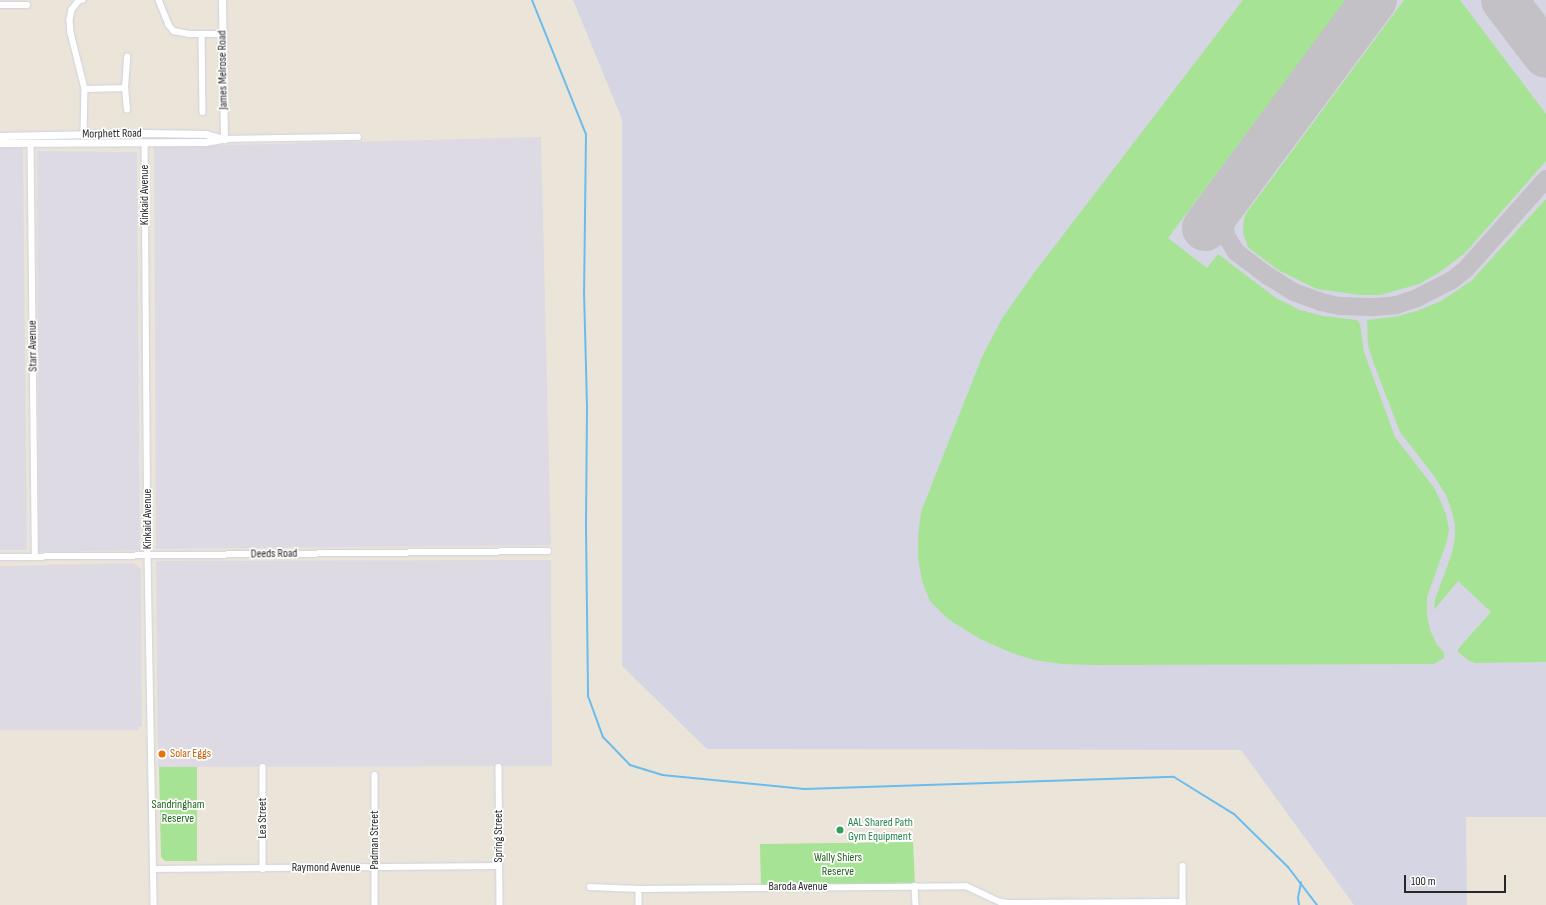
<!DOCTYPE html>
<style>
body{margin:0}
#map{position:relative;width:1546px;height:905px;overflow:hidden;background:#ebe5d9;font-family:"Sofia Sans Condensed",sans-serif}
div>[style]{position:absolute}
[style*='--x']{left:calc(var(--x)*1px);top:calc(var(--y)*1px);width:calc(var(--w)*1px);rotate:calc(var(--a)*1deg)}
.industrial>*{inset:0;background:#dedae3}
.airport>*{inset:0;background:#d5d5e3}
.green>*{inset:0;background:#a6e394}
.stream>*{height:2px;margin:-1px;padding:0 1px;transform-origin:1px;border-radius:1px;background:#6abcef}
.taxiway>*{height:18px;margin:-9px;padding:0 9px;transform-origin:9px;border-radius:9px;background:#c4c1c6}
.runway>*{height:46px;margin:-23px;padding:0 23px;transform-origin:23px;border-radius:23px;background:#c4c1c6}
.roads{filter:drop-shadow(0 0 1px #cfd0e2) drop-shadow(0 0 1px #cfd0e2)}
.minor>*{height:5.5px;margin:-2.75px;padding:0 2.75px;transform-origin:2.75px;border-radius:2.75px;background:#fff}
.tertiary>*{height:7px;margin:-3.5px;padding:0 3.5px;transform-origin:3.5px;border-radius:3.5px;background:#fff}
.dots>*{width:11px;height:11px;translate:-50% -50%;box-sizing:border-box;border:2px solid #fff;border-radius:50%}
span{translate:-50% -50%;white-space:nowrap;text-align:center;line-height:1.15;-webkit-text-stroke:3.5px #fff;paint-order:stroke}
.street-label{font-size:12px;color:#282828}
.food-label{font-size:12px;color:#c56008}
.left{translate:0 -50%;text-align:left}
.park-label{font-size:12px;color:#1f6519}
.leisure-label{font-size:12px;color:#27864d}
.scale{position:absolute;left:1404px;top:875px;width:102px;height:18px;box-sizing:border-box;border:2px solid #282828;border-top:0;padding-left:5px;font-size:12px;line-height:14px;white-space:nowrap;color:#282828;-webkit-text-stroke:3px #fff;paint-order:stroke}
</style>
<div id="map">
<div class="industrial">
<div style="clip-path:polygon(541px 137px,551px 545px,156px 549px,154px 147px)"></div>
<div style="clip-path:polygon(0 148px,23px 148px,27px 550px,0 550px)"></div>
<div style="clip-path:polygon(37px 151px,137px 152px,140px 550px,39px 552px)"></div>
<div style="clip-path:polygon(551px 560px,552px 766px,158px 767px,156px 561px)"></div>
<div style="clip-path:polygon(134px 563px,141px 569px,142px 727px,139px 727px,139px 730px,0 730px,0 566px)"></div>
</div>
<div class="airport">
<div style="clip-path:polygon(573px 0,1546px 0,1546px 817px,1466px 817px,1467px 905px,1354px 905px,1241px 750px,707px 749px,622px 666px,622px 119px)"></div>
</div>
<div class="green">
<div style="clip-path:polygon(1243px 0,1347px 0,1168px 238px,1207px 268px,1218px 254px,1276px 298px,1300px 310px,1323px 316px,1357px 320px,1360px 324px,1364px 352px,1395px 437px,1435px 489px,1446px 514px,1449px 530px,1447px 541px,1427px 597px,1427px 616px,1430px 630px,1437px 645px,1444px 652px,1444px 658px,1434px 664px,1094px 665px,1062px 664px,1034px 660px,1012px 653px,980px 639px,948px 619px,930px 601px,922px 581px,918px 557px,918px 537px,921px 512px,982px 357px,1003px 317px,1034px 273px)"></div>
<div style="clip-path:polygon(1404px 0,1460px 0,1546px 114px,1546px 161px,1465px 253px,1437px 274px,1419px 284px,1380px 295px,1360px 295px,1317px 289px,1278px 270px,1248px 247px,1243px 233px,1244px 218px,1247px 212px)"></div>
<div style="clip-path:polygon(1546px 199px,1546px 662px,1475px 663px,1468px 660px,1458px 652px,1458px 649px,1491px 612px,1458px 581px,1434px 610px,1435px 600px,1452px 553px,1455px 538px,1455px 524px,1451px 509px,1446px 495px,1434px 476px,1400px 432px,1374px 364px,1368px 345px,1367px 320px,1394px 317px,1417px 311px,1441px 301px,1471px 281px)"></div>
<div style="clip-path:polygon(159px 767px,197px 767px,197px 861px,165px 861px,161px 857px)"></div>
<div style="clip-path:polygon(913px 842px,915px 886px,761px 888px,760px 844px)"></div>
</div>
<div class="stream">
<div style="--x:532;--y:0;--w:144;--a:68.1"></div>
<div style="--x:586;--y:134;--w:157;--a:90.7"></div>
<div style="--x:584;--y:291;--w:118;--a:88.5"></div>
<div style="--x:587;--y:409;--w:119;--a:90.5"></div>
<div style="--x:586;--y:528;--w:168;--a:89.3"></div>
<div style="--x:588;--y:696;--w:44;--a:69.9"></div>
<div style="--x:603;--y:737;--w:39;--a:46"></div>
<div style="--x:630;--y:765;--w:34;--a:17"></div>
<div style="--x:662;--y:775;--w:143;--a:5.6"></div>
<div style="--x:804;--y:789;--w:370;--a:-1.9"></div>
<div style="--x:1174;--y:777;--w:70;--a:31.7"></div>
<div style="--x:1234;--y:814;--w:76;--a:44.5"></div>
<div style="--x:1288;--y:867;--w:48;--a:52.7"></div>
<div style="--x:1299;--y:905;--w:7;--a:-98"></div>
<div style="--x:1298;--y:898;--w:16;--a:-79"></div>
</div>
<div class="taxiway">
<div style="--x:1229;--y:195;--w:21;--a:104"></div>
<div style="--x:1224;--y:215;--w:21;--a:85"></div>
<div style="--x:1226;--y:236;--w:19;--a:58"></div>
<div style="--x:1236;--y:252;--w:40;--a:37"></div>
<div style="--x:1268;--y:276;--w:31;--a:32"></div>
<div style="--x:1294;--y:292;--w:29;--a:20"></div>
<div style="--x:1321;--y:302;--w:19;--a:12"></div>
<div style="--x:1340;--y:306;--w:35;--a:2"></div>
<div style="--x:1375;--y:307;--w:21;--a:-5"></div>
<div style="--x:1396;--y:305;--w:22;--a:-18"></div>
<div style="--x:1417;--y:298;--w:39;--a:-27"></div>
<div style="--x:1452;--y:280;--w:16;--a:-38"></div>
<div style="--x:1465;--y:270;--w:122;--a:-48.3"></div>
</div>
<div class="runway">
<div style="--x:1504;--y:0;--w:69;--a:52.6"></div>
<div style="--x:1205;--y:228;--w:284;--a:-53.5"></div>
</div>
<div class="roads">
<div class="minor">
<div style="--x:83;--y:0;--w:4;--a:166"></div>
<div style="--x:79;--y:1;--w:11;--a:128"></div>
<div style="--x:72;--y:10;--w:10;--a:101"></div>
<div style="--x:70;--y:20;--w:13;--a:86"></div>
<div style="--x:71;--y:33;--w:58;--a:76"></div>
<div style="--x:85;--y:89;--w:45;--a:91.3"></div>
<div style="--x:159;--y:0;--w:27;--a:68"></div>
<div style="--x:169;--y:25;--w:8;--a:50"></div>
<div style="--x:174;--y:31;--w:15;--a:11"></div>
<div style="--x:189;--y:34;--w:34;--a:0"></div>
<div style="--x:0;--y:5;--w:27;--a:0"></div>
<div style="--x:202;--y:34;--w:78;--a:89.3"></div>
<div style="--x:85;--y:89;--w:40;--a:-1.4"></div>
<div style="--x:127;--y:110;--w:22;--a:-95"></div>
<div style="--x:125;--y:88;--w:31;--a:-86"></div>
<div style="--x:224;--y:139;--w:134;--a:-0.9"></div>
<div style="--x:31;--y:143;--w:414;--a:89.4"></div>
<div style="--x:145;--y:143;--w:412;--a:89.6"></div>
<div style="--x:148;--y:555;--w:350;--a:89"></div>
<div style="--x:0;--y:557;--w:548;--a:-0.63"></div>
<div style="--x:263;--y:767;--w:102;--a:90"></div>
<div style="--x:499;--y:767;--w:138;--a:89.6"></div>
<div style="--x:375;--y:775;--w:130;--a:90"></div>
<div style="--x:1183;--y:866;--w:39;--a:90"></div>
<div style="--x:153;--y:869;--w:346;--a:-0.5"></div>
<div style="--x:915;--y:886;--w:19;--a:87"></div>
<div style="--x:590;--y:887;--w:49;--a:2.3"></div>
<div style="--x:639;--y:889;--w:327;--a:-0.5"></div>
<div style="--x:966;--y:886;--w:38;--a:25"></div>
<div style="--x:1001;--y:902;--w:7;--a:8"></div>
<div style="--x:1008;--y:903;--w:175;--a:-0.3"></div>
<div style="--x:639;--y:889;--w:16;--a:90"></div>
</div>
<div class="tertiary">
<div style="--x:222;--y:0;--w:139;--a:89.2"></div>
<div style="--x:0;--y:136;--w:145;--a:-1.2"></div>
<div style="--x:145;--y:133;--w:61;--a:0.9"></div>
<div style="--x:206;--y:134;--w:19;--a:16"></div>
<div style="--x:0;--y:143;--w:205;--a:-0.3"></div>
<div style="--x:205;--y:142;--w:17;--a:-10"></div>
</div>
</div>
<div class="dots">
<div style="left:162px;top:754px;background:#e8710a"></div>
<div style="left:840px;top:830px;background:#2e9e5b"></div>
</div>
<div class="street-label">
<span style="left:223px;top:70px;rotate:-91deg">James Melrose Road</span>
<span style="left:112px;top:134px;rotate:-1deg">Morphett Road</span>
<span style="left:145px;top:195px;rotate:-90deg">Kinkaid Avenue</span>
<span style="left:33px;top:346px;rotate:-91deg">Starr Avenue</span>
<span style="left:148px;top:519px;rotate:-90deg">Kinkaid Avenue</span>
<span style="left:274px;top:554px;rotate:-1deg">Deeds Road</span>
<span style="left:263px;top:818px;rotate:-90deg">Lea Street</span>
<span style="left:499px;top:836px;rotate:-90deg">Spring Street</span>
<span style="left:375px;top:840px;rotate:-90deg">Padman Street</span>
<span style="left:326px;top:868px">Raymond Avenue</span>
<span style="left:798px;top:887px">Baroda Avenue</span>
</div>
<div class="food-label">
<span class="left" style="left:170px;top:754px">Solar Eggs</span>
</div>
<div class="park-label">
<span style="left:178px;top:812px">Sandringham<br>Reserve</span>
<span style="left:838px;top:865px">Wally Shiers<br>Reserve</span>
</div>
<div class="leisure-label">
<span class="left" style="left:848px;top:830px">AAL Shared Path<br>Gym Equipment</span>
</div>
<div class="scale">100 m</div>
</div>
